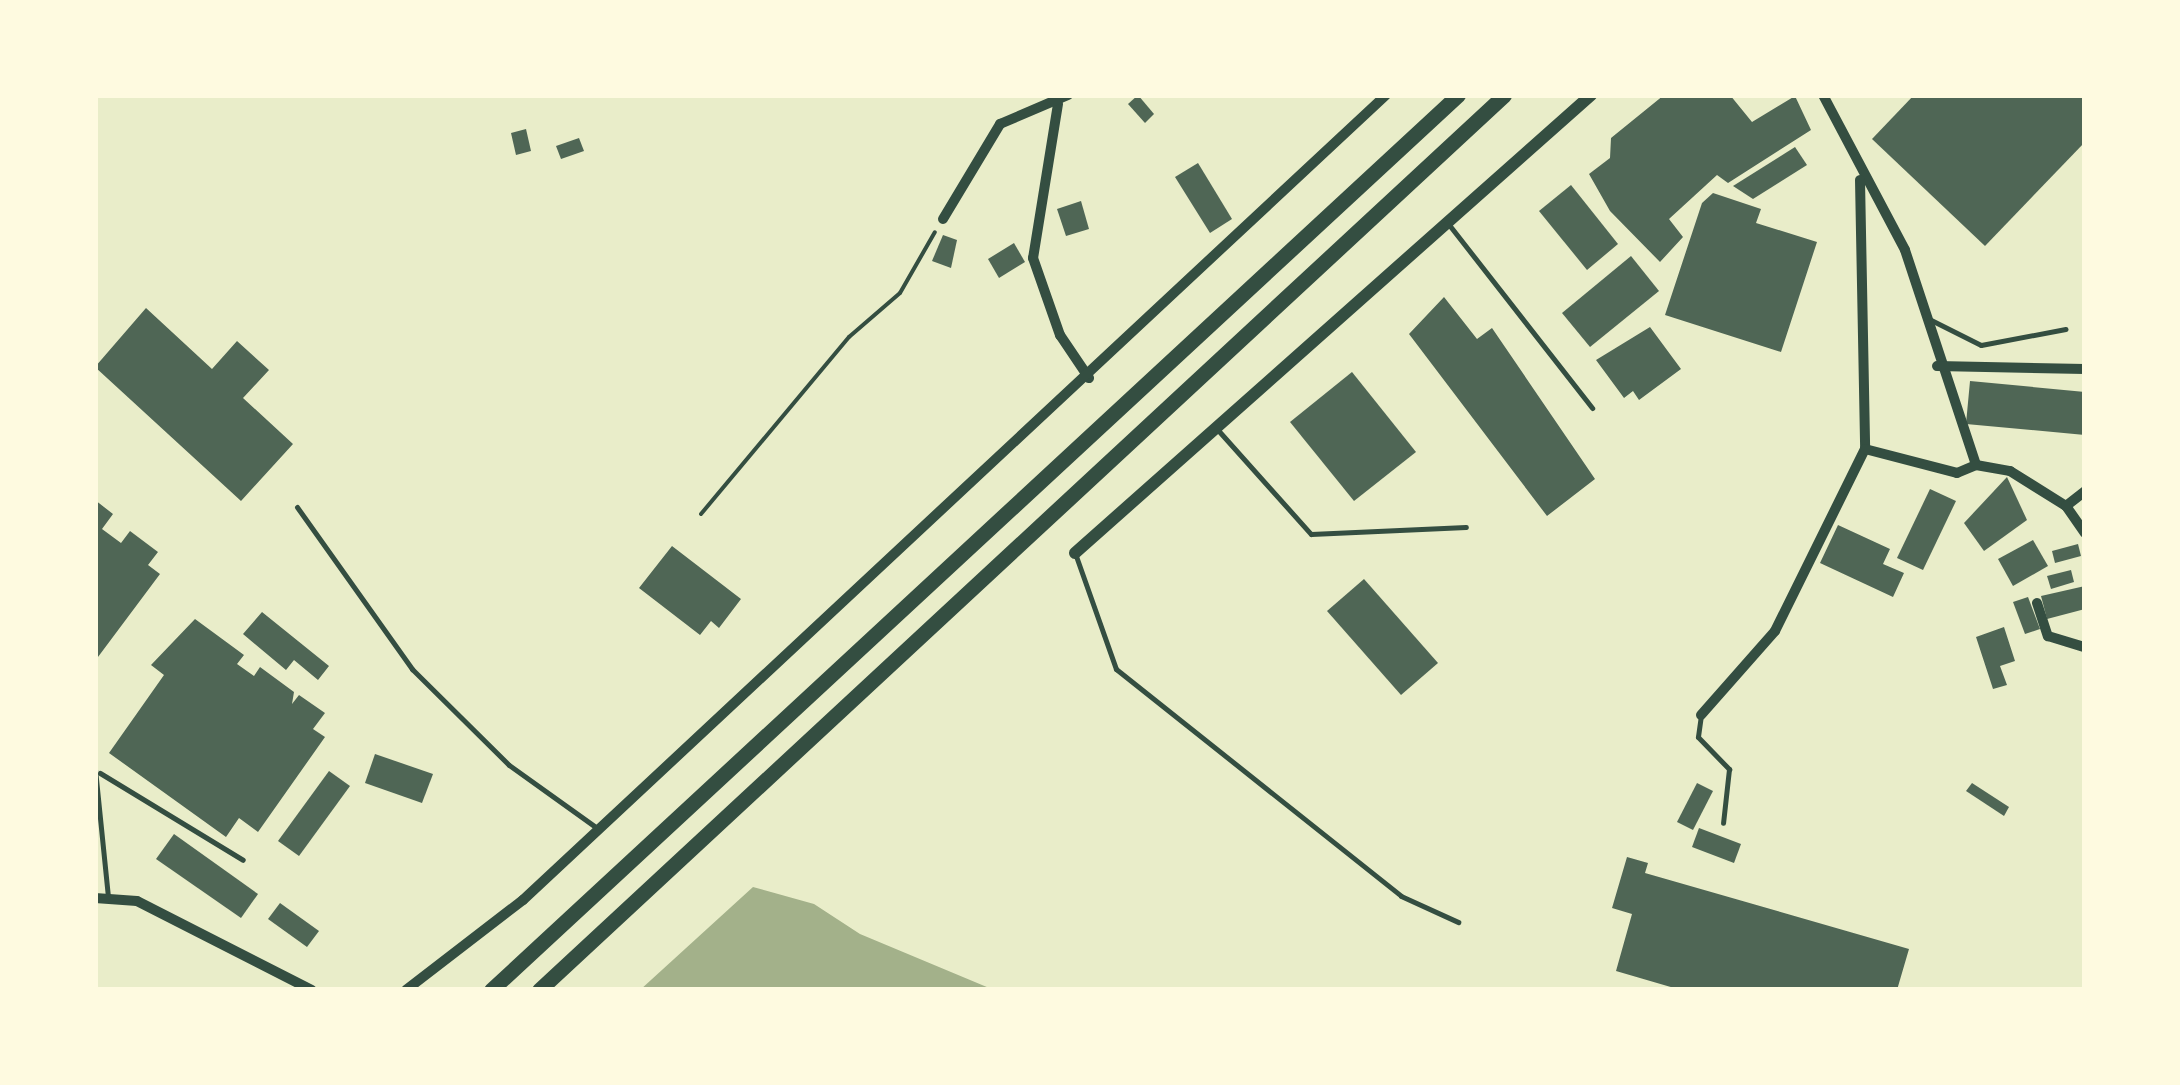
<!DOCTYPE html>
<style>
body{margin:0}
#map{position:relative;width:2180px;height:1085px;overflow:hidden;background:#e9edc9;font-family:"Roboto Condensed",sans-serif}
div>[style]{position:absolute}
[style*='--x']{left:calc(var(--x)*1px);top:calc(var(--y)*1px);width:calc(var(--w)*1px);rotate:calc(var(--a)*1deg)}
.water>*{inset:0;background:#a3b18a}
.building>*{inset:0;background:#4f6655}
.path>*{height:4px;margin:-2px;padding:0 2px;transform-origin:2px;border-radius:2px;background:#344e41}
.service>*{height:5px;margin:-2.5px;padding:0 2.5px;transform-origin:2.5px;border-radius:2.5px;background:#344e41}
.minor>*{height:10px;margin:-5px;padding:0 5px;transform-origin:5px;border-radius:5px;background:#344e41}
.tertiary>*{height:12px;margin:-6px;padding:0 6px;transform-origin:6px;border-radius:6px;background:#344e41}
.trunk>*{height:15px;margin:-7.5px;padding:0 7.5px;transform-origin:7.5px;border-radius:7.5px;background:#344e41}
span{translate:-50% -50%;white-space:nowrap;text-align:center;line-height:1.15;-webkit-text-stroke:9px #fefae0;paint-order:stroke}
.frame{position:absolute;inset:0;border:98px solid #fefae0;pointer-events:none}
</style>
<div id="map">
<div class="water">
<div style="clip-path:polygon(753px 887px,814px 904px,860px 934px,994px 990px,640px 990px)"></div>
</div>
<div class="building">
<div style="clip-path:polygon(1138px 95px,1154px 114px,1145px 123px,1128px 104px)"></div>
<div style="clip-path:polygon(1664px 95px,1730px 95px,1752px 122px,1795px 96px,1811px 130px,1728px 183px,1717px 175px,1669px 219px,1683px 237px,1660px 262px,1610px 211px,1589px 174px,1610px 158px,1611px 138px)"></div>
<div style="clip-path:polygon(1914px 95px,2085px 95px,2085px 142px,1985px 246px,1872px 139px)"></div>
<div style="clip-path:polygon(526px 129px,531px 151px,516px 155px,511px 133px)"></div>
<div style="clip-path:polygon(579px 138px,584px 151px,561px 159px,556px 146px)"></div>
<div style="clip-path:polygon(1795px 147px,1807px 165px,1753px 199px,1733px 186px)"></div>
<div style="clip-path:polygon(1198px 163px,1232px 219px,1210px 233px,1175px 177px)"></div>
<div style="clip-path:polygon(1571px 185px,1618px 244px,1587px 270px,1539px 211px)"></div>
<div style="clip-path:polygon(1713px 193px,1761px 209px,1756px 223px,1817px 242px,1781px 352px,1665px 315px,1702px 203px)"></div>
<div style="clip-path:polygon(1081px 201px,1089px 229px,1066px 236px,1057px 209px)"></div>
<div style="clip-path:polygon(943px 235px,957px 240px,951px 268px,932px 261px)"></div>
<div style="clip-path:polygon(1014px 243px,1025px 262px,999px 278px,988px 259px)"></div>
<div style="clip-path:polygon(1631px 256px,1659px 291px,1590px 347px,1562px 313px)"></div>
<div style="clip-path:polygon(1444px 297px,1477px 339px,1492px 328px,1595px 479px,1547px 516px,1409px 334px)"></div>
<div style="clip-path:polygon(146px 308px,212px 369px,237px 341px,269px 370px,243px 398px,293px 444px,241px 501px,95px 367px)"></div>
<div style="clip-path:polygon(1650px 327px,1681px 369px,1639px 400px,1633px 391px,1624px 398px,1596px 360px)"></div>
<div style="clip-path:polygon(1352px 372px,1416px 452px,1354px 501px,1290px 422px)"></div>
<div style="clip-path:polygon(1970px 381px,2085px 392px,2085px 435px,1966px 424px)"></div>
<div style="clip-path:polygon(2007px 477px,2027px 520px,1984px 551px,1964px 523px)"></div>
<div style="clip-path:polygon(1930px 489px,1956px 501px,1923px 570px,1897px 558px)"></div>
<div style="clip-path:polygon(95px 500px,113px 514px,102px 529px,121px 543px,130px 531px,158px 552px,148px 565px,160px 574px,95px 661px)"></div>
<div style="clip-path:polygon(1838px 525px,1890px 549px,1883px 564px,1904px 573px,1893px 597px,1820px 563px)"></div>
<div style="clip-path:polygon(2033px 540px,2048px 566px,2013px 586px,1998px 559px)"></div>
<div style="clip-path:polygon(2078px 544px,2081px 556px,2055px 563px,2052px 551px)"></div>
<div style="clip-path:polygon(672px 546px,741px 599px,719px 628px,711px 621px,700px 635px,639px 588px)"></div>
<div style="clip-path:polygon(2071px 570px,2074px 582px,2051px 589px,2047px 576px)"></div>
<div style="clip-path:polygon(1364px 579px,1438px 663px,1401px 695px,1327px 611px)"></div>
<div style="clip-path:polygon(2085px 586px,2085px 609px,2047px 619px,2041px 596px)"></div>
<div style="clip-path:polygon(2028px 597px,2040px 629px,2025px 634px,2013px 602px)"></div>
<div style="clip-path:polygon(262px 612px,329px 666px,318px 680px,294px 660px,286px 670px,243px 634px)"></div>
<div style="clip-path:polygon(195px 619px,244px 655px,237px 664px,254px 676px,260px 667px,294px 692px,292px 704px,299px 695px,325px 713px,313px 729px,325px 737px,258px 832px,239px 818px,226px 837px,109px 753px,164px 675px,151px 665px)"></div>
<div style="clip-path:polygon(2004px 627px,2015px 661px,2000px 666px,2007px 685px,1993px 689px,1976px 637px)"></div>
<div style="clip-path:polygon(375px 754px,433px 774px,422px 803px,365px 783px)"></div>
<div style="clip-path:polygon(329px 771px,350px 786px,299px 856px,278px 841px)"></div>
<div style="clip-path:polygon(1697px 783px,1713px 791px,1693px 830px,1677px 822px)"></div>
<div style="clip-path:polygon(1972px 783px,2009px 807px,2004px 816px,1966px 791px)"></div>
<div style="clip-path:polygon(1699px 828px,1741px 844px,1734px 863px,1692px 847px)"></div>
<div style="clip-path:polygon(174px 834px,258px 894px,241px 918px,156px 859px)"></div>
<div style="clip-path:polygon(1627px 857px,1648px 863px,1645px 873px,1909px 949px,1897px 990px,1681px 990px,1616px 971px,1632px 914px,1612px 908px)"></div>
<div style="clip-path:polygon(280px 903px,319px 931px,307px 947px,268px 919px)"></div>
</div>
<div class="path">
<div style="--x:701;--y:514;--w:231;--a:-50.1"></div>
<div style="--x:849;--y:337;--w:67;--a:-40.8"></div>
<div style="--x:900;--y:293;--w:70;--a:-60.2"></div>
</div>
<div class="service">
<div style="--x:1450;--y:226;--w:231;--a:52"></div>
<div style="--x:1929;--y:319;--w:58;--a:26.6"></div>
<div style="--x:1981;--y:345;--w:86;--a:-10.7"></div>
<div style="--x:1217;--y:429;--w:141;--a:48.2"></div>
<div style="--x:1311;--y:534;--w:155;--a:-2.6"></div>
<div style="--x:297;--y:507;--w:199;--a:54.6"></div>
<div style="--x:412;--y:669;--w:136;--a:44.7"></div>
<div style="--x:509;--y:765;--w:108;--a:35.6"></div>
<div style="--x:1076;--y:556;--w:120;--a:70.5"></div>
<div style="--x:1116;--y:669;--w:364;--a:38.5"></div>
<div style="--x:1401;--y:896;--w:63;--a:24.5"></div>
<div style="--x:1701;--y:715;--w:22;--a:98"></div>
<div style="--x:1698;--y:737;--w:45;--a:45.9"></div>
<div style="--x:1729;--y:769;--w:54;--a:96.3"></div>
<div style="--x:95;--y:769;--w:128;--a:84.2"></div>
<div style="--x:100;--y:773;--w:167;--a:31.3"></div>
</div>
<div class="minor">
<div style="--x:1823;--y:95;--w:175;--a:62.1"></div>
<div style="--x:1905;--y:250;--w:226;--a:71.7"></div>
<div style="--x:1976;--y:465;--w:35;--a:10"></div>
<div style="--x:2010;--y:471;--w:66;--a:32"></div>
<div style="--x:2066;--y:506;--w:33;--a:55"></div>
<div style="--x:1058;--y:104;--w:156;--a:99.2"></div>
<div style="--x:1033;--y:258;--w:82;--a:70.7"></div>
<div style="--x:1060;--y:335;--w:52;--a:56"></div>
<div style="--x:1860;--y:180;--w:269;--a:88.9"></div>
<div style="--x:943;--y:219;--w:111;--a:-59"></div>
<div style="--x:1000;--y:124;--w:74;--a:-23.1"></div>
<div style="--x:1937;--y:366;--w:148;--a:1.2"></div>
<div style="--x:2066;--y:506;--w:24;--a:-38"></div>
<div style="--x:2037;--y:603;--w:35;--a:72"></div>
<div style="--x:2048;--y:636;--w:39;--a:17"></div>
<div style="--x:1701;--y:715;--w:112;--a:-48.6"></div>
<div style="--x:1775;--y:631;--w:203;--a:-63.7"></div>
<div style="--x:1865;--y:449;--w:95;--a:14.6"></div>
<div style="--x:1957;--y:473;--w:21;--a:-23"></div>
<div style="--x:95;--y:898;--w:42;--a:4.1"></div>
<div style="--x:137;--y:901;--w:196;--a:27"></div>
<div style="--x:406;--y:990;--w:148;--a:-37.6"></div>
<div style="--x:523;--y:900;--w:1180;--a:-43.01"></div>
</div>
<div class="tertiary">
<div style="--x:1075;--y:553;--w:690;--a:-41.59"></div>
</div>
<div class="trunk">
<div style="--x:491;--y:990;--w:1318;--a:-42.79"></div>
<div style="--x:539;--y:990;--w:1316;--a:-42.84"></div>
</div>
<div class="frame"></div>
</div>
